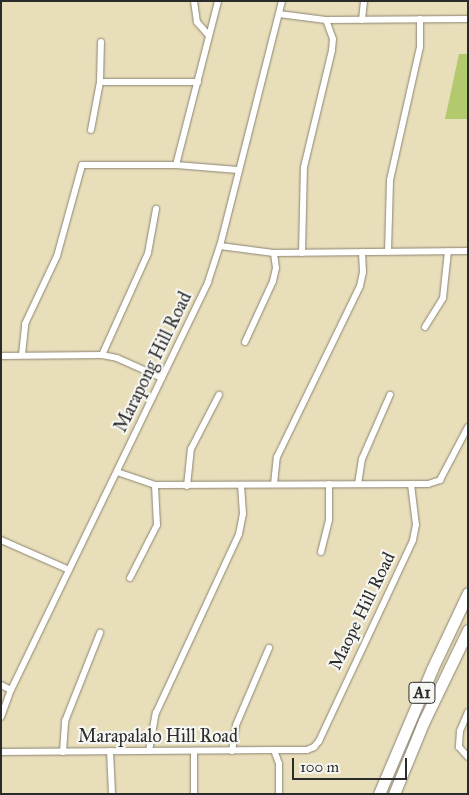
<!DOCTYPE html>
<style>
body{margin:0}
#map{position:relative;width:469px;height:795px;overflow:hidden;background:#e9deba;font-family:"IM FELL Great Primer",serif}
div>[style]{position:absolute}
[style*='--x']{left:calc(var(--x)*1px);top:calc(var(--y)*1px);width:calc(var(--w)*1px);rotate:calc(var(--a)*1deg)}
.green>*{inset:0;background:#b2c96e}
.roads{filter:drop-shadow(0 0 1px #8a8472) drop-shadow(0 0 1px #8a8472)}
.street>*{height:6px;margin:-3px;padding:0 3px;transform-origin:3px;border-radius:3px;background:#fff}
.highway>*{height:11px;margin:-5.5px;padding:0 5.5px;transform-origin:5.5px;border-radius:5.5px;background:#fff}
span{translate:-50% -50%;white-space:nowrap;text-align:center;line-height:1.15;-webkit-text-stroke:4.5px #f6f6f2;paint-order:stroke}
.shield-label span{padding:1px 4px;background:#f6f6f2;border:1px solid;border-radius:4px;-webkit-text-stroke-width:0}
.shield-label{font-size:16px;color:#2b2b2b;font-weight:700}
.street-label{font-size:18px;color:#2b2b2b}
.frame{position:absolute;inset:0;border:2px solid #2b2b2b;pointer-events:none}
.scale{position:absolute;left:292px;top:758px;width:115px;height:22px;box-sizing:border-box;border:2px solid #2b2b2b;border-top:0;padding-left:6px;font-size:15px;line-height:18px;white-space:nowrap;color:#2b2b2b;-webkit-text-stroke:4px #f6f6f2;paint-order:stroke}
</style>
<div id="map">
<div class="green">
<div style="clip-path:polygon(459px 54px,468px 54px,468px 119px,445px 119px)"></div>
</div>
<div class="roads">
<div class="street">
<div style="--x:194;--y:1;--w:21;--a:82"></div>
<div style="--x:197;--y:22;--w:18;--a:49"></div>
<div style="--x:279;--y:14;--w:47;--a:7.3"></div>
<div style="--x:326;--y:20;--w:142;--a:-0.4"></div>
<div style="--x:362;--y:20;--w:19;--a:-84"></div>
<div style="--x:100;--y:82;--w:98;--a:0"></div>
<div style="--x:91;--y:130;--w:49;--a:-79.4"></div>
<div style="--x:100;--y:82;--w:40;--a:-88.6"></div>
<div style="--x:176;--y:165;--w:169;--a:-75.6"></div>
<div style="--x:220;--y:246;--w:54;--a:7.4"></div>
<div style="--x:274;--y:253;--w:194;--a:-0.6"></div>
<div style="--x:388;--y:252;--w:72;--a:-88.4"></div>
<div style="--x:390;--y:180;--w:136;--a:-77.3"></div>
<div style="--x:420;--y:47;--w:28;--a:-90"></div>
<div style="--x:302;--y:253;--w:86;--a:-88.7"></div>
<div style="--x:304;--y:167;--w:120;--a:-76.5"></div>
<div style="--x:332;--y:50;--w:11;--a:-85"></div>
<div style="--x:333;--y:39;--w:20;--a:-110"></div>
<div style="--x:425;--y:327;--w:34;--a:-58"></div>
<div style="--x:443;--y:298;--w:47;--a:-83.9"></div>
<div style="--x:245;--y:342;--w:67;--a:-65.3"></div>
<div style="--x:273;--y:281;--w:13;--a:-77"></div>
<div style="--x:276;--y:268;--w:15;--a:-98"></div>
<div style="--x:22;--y:355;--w:31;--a:-84"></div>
<div style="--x:25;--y:324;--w:75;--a:-64.8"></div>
<div style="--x:57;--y:256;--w:94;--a:-74.6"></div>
<div style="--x:82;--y:165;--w:94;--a:0"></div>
<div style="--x:176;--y:165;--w:62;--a:4.6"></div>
<div style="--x:102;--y:355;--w:112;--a:-65.7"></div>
<div style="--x:148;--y:253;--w:45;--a:-79.7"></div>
<div style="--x:1;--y:356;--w:101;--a:-0.6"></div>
<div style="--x:102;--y:355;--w:15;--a:11"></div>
<div style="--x:117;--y:358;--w:49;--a:24"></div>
<div style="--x:117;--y:472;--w:40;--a:18.9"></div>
<div style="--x:155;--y:485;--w:273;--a:-0.2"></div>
<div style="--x:428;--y:484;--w:13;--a:-18"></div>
<div style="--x:440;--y:480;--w:60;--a:-62.2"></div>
<div style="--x:274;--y:484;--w:27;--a:-84"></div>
<div style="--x:277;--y:457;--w:190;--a:-64.1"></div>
<div style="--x:360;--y:286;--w:14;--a:-78"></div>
<div style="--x:363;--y:272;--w:20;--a:-93"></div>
<div style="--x:358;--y:484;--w:25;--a:-81"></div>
<div style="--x:362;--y:459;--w:70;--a:-66.4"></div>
<div style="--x:187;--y:486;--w:37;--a:-84"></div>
<div style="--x:191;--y:449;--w:61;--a:-62.6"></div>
<div style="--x:1;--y:540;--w:74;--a:23.8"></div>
<div style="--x:321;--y:552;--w:33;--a:-76"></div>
<div style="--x:329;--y:520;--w:36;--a:-90"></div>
<div style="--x:130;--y:578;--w:59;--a:-63"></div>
<div style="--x:157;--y:525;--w:40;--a:-92.9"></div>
<div style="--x:1;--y:685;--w:11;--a:27"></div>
<div style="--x:468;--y:712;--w:21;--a:113"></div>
<div style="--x:460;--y:731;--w:16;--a:94"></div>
<div style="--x:459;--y:747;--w:13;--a:48"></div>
<div style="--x:1;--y:717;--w:29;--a:-70"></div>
<div style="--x:11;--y:690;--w:453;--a:-64.2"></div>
<div style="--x:208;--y:282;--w:38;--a:-72"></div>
<div style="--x:220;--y:246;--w:253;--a:-75.8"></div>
<div style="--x:274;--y:750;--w:15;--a:70"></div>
<div style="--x:279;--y:764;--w:30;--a:90"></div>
<div style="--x:110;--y:751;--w:43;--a:87.3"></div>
<div style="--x:149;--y:751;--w:39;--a:-80"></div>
<div style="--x:156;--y:713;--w:197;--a:-65.1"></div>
<div style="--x:239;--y:534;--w:20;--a:-79"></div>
<div style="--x:243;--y:514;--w:29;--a:-94"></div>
<div style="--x:232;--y:751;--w:26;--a:-81"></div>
<div style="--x:236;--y:725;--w:84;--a:-66.8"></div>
<div style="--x:1;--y:752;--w:273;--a:-0.4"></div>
<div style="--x:274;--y:750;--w:33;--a:0"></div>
<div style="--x:307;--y:750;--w:8;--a:-23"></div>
<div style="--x:314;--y:747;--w:8;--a:-50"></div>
<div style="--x:319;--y:741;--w:222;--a:-64.9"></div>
<div style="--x:413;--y:540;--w:15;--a:-79"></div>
<div style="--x:416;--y:525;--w:41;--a:-97"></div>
<div style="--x:63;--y:752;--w:31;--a:-86"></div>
<div style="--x:65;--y:721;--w:95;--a:-68.3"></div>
<div style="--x:194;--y:794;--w:43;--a:-90"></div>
</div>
<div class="highway">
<div style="--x:379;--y:794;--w:136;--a:-67"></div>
<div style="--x:432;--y:669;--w:84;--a:-64.7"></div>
<div style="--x:394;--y:794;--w:79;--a:-67.7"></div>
<div style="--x:424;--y:721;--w:101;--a:-64.2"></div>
</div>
</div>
<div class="shield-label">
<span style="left:422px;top:693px">A1</span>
</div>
<div class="street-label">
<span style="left:153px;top:362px;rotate:-64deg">Marapong Hill Road</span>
<span style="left:362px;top:611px;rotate:-64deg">Maope Hill Road</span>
<span style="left:158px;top:736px">Marapalalo Hill Road</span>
</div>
<div class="frame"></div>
<div class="scale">100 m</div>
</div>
